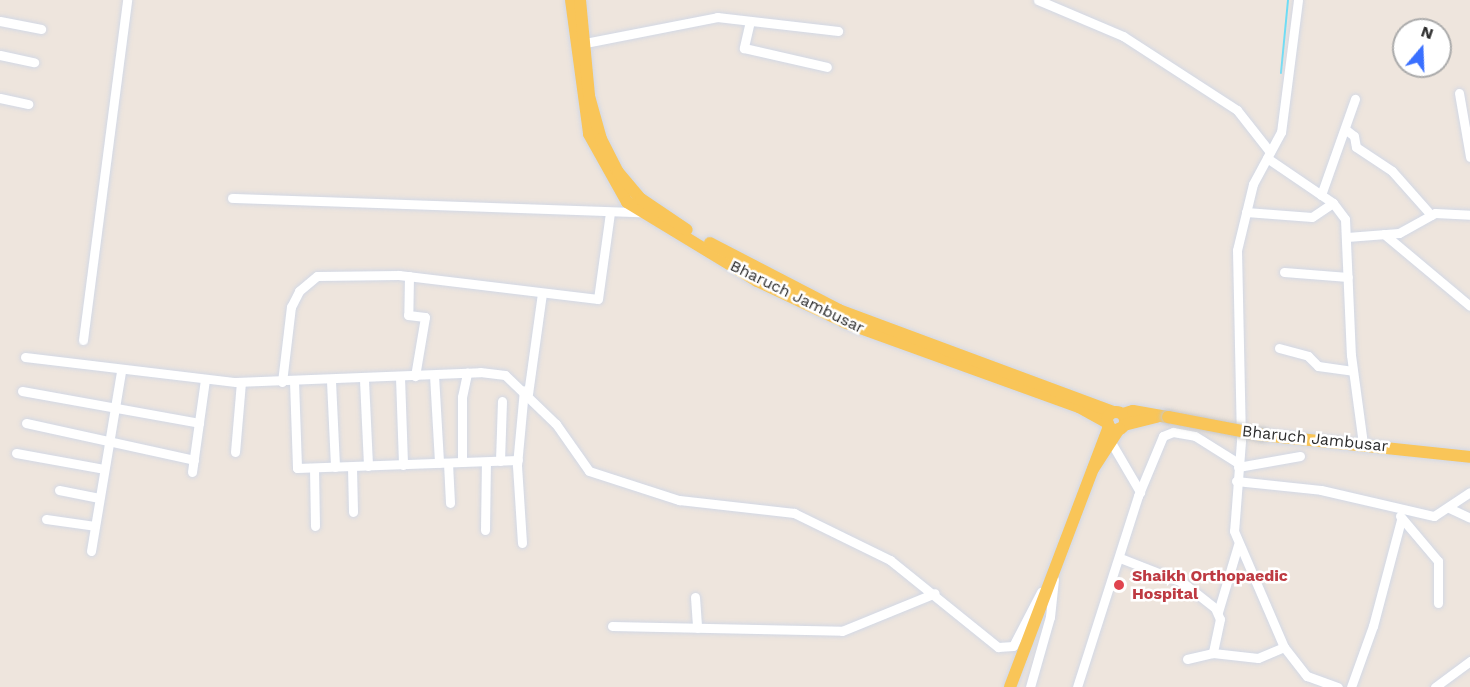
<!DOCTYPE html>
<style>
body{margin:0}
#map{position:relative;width:1470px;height:687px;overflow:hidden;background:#eee5dd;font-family:"Work Sans",sans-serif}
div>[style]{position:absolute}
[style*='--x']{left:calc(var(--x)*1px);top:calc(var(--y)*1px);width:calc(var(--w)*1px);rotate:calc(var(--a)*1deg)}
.stream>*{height:2px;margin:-1px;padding:0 1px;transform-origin:1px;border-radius:1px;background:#6bddf6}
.roads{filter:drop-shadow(0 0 2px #d2d8e5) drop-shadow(0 0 2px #d2d8e5)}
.minor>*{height:9px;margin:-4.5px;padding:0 4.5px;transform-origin:4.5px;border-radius:4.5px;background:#fff}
.major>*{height:12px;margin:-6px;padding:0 6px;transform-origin:6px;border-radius:6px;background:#f9c558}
.major>.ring{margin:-6px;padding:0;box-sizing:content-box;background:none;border:12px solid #f9c558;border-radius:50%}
.bridges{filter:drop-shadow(0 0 2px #c8c8c8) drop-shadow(0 0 2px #c8c8c8)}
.major-bridge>*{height:12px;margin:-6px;padding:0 6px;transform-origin:6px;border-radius:6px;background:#f9c558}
.dots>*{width:16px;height:16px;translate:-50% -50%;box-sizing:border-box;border:3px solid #fff;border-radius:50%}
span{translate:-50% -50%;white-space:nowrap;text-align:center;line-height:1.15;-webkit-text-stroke:5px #fff;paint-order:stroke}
.street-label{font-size:16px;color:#2c2c2c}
.health-label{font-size:16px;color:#be3a42;font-weight:700}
.left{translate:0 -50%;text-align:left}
.north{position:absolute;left:1392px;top:18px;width:60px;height:60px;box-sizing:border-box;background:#fff;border:2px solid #ababab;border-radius:50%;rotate:19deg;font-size:16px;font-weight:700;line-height:24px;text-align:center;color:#2c2c2c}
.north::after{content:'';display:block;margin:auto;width:21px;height:27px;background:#3a70ff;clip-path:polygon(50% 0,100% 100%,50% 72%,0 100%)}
</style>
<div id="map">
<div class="stream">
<div style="--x:1281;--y:73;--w:73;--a:-84.5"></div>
</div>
<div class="roads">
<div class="minor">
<div style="--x:1038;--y:0;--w:92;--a:23"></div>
<div style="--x:1123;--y:36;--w:136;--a:33"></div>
<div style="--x:1237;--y:110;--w:53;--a:51.8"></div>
<div style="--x:1298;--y:0;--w:133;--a:97.3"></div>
<div style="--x:1281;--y:132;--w:59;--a:118.3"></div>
<div style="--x:1253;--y:184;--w:68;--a:103.6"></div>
<div style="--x:1237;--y:250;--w:191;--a:88.8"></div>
<div style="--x:1241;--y:441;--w:90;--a:94.4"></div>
<div style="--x:1234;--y:531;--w:126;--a:66.7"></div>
<div style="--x:1284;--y:647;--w:37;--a:52"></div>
<div style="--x:1307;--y:676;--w:33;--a:20"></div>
<div style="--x:0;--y:21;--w:42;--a:11"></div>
<div style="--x:750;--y:21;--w:28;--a:103"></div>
<div style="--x:744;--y:48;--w:85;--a:12.9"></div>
<div style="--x:580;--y:44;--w:140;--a:-11.1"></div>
<div style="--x:717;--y:17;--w:122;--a:6.6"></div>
<div style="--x:0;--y:55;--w:35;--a:12"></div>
<div style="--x:1459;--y:93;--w:65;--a:80.2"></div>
<div style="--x:0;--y:98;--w:29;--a:12"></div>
<div style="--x:1345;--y:129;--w:11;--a:38"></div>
<div style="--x:1354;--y:136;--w:11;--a:80"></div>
<div style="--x:1356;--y:147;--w:43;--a:33.7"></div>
<div style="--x:1392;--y:171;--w:59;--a:48.4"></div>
<div style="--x:1267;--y:158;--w:80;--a:34.3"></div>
<div style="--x:1333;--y:203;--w:20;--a:53"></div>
<div style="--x:1345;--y:219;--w:136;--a:87.5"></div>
<div style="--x:1351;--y:355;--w:90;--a:82.3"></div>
<div style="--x:1321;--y:195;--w:102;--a:-70.5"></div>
<div style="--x:232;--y:198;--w:411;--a:2"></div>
<div style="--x:1246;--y:212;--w:66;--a:4.3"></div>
<div style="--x:1312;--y:217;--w:25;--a:-34"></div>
<div style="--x:1384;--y:234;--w:112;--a:39.9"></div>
<div style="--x:1347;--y:237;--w:52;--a:-4.4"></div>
<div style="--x:1399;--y:233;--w:41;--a:-29.1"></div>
<div style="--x:1435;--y:213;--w:35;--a:3"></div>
<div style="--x:1284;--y:272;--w:64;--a:4.5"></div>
<div style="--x:409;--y:276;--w:39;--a:91"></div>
<div style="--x:408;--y:315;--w:17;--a:7"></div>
<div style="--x:425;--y:317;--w:60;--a:99.6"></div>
<div style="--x:83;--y:340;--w:343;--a:-82.6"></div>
<div style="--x:1279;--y:348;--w:30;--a:15"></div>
<div style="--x:1308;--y:356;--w:14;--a:45"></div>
<div style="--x:1318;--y:366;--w:35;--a:8"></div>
<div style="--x:25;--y:357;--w:212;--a:6.8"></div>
<div style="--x:236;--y:382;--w:244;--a:-2.3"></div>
<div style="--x:480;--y:372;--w:25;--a:7"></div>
<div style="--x:505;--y:375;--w:71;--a:43.9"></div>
<div style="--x:556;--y:424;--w:57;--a:54.9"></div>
<div style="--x:589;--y:471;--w:95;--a:17.9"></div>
<div style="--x:679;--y:500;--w:116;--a:6.4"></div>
<div style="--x:794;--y:513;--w:107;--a:26.1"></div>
<div style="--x:890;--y:560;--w:139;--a:38.9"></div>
<div style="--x:998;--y:647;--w:15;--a:-4"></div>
<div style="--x:1013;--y:646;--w:61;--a:-62.6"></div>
<div style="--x:434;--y:375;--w:88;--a:86.7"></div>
<div style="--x:400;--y:377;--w:88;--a:88"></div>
<div style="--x:364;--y:380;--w:86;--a:87.3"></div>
<div style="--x:294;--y:381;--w:87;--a:88"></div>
<div style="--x:297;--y:468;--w:221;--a:-2.1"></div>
<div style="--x:331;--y:381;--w:86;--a:87.3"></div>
<div style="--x:282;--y:382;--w:76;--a:-83.2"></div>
<div style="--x:291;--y:307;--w:18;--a:-63"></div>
<div style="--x:299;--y:291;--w:23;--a:-40"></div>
<div style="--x:317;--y:276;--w:82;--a:-0.7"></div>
<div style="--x:399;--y:275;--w:200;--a:6.9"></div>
<div style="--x:598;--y:299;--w:88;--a:-82.1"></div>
<div style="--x:22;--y:391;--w:180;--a:10.2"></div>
<div style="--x:528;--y:394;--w:102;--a:-82.1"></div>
<div style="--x:26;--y:423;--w:172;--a:12.4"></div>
<div style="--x:1112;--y:444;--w:56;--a:59.7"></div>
<div style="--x:235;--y:452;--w:70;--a:-85.1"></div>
<div style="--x:16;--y:453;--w:89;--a:10.3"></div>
<div style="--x:500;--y:461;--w:60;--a:-88.1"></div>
<div style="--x:462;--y:462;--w:65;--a:-90"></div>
<div style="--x:462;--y:397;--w:25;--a:-78"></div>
<div style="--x:448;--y:463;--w:40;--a:87.1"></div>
<div style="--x:352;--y:467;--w:45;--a:88.7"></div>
<div style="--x:1238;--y:467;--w:63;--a:-10.1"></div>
<div style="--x:314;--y:468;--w:58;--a:89"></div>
<div style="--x:192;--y:472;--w:93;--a:-82"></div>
<div style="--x:1236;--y:481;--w:85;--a:6"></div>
<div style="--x:1321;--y:490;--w:116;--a:13"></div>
<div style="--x:1434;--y:516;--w:43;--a:-33.7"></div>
<div style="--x:59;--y:490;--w:41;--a:11.3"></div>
<div style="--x:1449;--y:508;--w:23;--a:25"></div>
<div style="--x:1400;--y:516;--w:59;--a:49.8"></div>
<div style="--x:1438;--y:561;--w:42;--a:90"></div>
<div style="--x:46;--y:519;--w:49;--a:8.1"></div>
<div style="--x:485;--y:530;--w:68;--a:-89.2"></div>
<div style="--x:522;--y:543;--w:78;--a:-93.7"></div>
<div style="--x:517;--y:465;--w:75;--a:-84.7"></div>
<div style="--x:91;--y:551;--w:182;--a:-80.5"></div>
<div style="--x:1120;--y:558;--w:66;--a:21.2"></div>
<div style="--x:1182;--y:582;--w:42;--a:38.2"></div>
<div style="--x:1215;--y:608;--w:12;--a:66"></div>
<div style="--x:1220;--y:619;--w:35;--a:102"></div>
<div style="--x:695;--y:597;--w:31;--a:86"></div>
<div style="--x:1218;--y:612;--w:70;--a:-73.4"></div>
<div style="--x:612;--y:626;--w:230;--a:1.2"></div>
<div style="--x:842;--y:631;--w:100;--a:-22.2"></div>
<div style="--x:1187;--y:659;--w:27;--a:-13"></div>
<div style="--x:1213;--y:653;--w:45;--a:6.3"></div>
<div style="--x:1258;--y:658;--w:28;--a:-23"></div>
<div style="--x:1030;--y:687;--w:73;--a:-74.1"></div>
<div style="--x:1050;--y:617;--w:38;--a:-84"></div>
<div style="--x:1077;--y:687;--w:201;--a:-72.3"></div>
<div style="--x:1138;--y:496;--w:65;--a:-67.4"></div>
<div style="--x:1163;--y:436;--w:11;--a:-22"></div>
<div style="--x:1173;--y:432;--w:22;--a:10"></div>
<div style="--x:1195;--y:436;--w:51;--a:32.1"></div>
<div style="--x:1351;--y:687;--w:65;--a:-70.2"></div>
<div style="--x:1373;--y:626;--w:110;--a:-75.2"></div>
<div style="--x:1435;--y:687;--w:44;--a:-36.6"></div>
</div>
<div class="major">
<div style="--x:571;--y:0;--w:135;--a:82.3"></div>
<div style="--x:589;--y:134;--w:78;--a:60.8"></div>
<div style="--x:627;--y:202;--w:152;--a:31.3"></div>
<div style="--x:757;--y:281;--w:96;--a:25.2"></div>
<div style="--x:844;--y:322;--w:250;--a:19.9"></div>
<div style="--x:1079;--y:407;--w:33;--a:29"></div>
<div style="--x:580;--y:0;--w:96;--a:84.6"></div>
<div style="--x:589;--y:96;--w:45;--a:74.4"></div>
<div style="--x:601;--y:139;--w:37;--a:63"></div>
<div style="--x:618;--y:172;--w:35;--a:50"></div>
<div style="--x:641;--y:199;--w:55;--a:34"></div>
<div style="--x:710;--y:243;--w:145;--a:27.4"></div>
<div style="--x:839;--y:310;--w:293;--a:20.4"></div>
<div class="ring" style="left:1107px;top:412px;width:6px;height:6px"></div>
<div style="--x:1123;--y:414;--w:10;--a:-17"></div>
<div style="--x:1133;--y:411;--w:36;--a:10"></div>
<div style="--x:1124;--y:425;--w:34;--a:-14"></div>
<div style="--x:1262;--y:435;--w:209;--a:6"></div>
<div style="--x:1093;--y:469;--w:48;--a:-57"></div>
<div style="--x:1010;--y:687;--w:279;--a:-69.2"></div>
</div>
</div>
<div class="bridges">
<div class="major-bridge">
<div style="--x:1168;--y:417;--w:96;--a:10.8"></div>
</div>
</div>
<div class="dots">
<div style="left:1119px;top:585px;background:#e0444e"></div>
</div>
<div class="street-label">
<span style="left:797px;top:297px;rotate:26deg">Bharuch Jambusar</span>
<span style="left:1315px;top:439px;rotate:6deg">Bharuch Jambusar</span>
</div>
<div class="health-label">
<span class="left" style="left:1132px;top:585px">Shaikh Orthopaedic<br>Hospital</span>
</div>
<div class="north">N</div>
</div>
